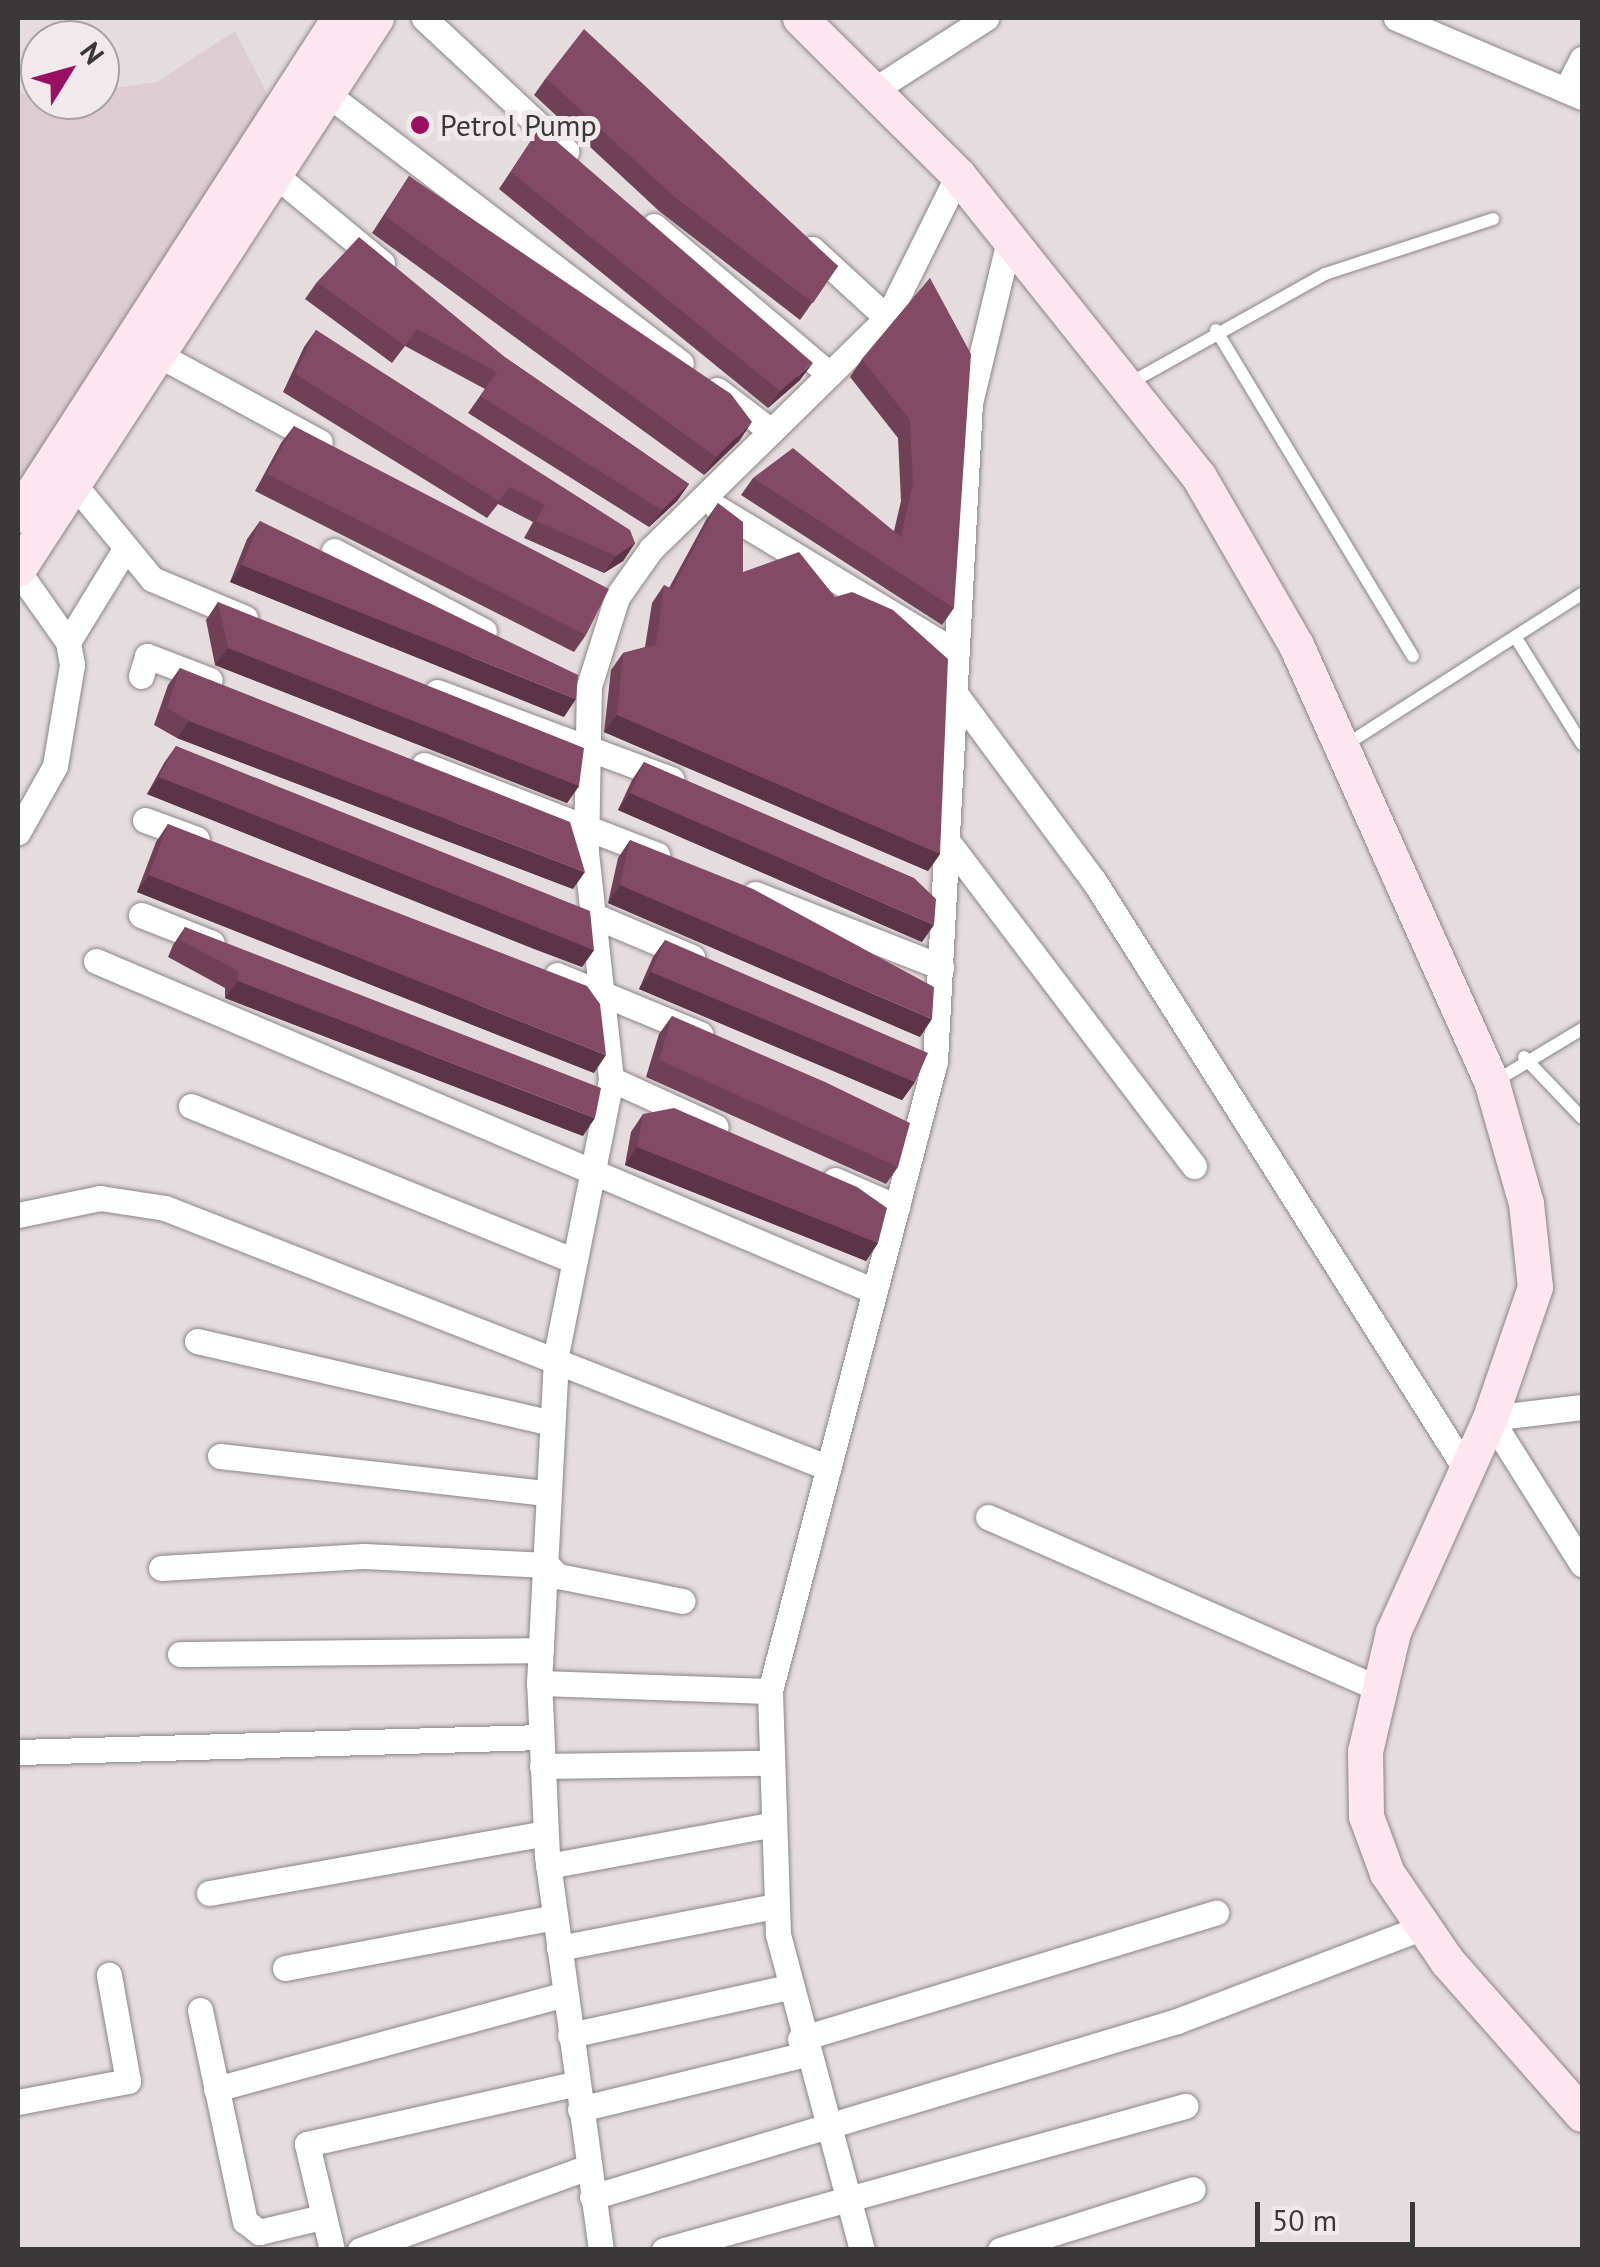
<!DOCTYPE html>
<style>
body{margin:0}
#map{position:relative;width:1600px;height:2267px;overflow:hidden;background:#e4dcdf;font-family:"PT Sans",sans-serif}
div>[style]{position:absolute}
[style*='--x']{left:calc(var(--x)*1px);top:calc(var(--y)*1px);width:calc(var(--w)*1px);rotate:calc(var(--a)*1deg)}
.built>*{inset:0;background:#ddcdd3}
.roads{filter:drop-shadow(0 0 2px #8c8588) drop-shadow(0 0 2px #8c8588)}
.lane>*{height:12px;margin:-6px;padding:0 6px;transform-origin:6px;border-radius:6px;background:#fff}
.street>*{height:25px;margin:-12.5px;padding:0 12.5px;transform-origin:12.5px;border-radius:12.5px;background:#fff}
.secondary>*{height:35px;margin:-17.5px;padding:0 17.5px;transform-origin:17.5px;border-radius:17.5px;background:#fee6f0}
.wall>*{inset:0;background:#704057}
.shaded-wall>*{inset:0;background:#5b3447}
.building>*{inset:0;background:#824a65}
.dots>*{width:28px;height:28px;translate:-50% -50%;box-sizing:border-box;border:5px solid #f1e9ec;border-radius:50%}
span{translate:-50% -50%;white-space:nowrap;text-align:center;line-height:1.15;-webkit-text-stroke:10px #f1e9ec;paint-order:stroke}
.poi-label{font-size:30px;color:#3b3839}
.left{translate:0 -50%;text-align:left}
.frame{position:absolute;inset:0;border:20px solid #3b3839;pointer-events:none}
.north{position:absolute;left:20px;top:20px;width:100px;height:100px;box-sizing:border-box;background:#f1e9ec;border:2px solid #a8a2a4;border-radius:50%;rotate:53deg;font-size:28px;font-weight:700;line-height:40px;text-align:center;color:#3b3839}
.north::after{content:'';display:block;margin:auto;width:35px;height:45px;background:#991063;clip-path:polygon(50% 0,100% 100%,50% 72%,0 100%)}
.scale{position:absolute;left:1255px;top:2202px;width:160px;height:45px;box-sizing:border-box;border:5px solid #3b3839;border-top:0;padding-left:12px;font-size:30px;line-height:35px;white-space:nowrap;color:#3b3839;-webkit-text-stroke:8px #f1e9ec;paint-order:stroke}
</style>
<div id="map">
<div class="built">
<div style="clip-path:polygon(235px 31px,275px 109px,18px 489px,18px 93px,100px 100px,100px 90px,157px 82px)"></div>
</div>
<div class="roads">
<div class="lane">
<div style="--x:1216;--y:330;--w:381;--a:58.9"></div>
<div style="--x:1130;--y:383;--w:223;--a:-29.2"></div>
<div style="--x:1325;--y:274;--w:177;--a:-18.1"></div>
<div style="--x:1516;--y:638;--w:125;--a:58.1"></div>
<div style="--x:1344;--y:746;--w:282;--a:-32.6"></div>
<div style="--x:1524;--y:1057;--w:84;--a:46.4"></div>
<div style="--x:1494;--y:1082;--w:103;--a:-31.1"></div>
</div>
<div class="street">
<div style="--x:424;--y:18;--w:195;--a:43.1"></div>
<div style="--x:1396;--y:18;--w:202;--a:23"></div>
<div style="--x:877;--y:88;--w:130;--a:-32.7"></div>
<div style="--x:1566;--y:90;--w:35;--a:-63"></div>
<div style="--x:326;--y:93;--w:446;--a:37.3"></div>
<div style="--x:274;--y:174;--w:140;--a:39.5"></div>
<div style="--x:654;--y:226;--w:229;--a:40.2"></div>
<div style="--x:812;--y:249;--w:102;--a:42.6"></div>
<div style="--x:157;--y:354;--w:185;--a:28.4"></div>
<div style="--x:717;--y:390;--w:68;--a:37.2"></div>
<div style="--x:73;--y:483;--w:124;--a:50.5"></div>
<div style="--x:152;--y:579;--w:101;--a:22.8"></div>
<div style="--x:717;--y:508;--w:275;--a:31.1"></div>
<div style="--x:334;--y:551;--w:170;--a:28.1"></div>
<div style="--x:18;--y:571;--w:87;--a:54.8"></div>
<div style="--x:68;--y:642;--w:23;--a:80"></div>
<div style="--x:72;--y:665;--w:102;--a:99.6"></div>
<div style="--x:55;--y:766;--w:76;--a:119.3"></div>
<div style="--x:68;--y:642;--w:109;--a:-58.5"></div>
<div style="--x:141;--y:676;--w:21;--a:-73"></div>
<div style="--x:147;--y:656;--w:67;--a:20.9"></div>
<div style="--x:951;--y:688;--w:240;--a:53.5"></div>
<div style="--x:1094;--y:881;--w:694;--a:57.71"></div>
<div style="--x:437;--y:692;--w:250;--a:20.4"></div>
<div style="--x:424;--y:765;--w:250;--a:21.1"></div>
<div style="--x:145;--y:820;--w:55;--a:20.1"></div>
<div style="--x:945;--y:838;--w:412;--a:52.8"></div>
<div style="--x:755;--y:894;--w:200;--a:21.4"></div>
<div style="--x:590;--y:914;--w:111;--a:22.9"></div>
<div style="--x:141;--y:915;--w:76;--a:21.5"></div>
<div style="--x:96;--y:961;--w:843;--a:22.98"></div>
<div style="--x:557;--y:975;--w:155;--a:22.4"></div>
<div style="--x:611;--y:1079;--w:115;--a:24.6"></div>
<div style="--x:191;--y:1106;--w:411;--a:22"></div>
<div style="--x:835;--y:1180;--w:68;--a:23.5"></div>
<div style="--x:18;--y:1215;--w:84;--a:-11.7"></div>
<div style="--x:100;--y:1198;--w:66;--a:8.7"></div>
<div style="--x:165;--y:1208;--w:708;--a:21.38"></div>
<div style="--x:197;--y:1341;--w:361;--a:13"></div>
<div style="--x:1582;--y:1407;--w:93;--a:173.2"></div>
<div style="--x:1490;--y:1418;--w:173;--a:57.8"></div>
<div style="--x:220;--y:1456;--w:328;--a:6.5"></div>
<div style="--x:988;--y:1517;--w:425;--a:23.7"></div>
<div style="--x:161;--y:1568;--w:203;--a:-3.4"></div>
<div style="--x:364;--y:1556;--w:183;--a:2.8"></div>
<div style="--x:547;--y:1565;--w:16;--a:45"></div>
<div style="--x:558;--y:1576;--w:127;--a:11.3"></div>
<div style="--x:180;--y:1654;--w:361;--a:-0.6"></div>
<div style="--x:539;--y:1683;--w:231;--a:2"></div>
<div style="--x:18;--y:1752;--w:523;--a:-1.64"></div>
<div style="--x:542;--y:1766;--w:226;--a:-0.8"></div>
<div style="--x:548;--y:1866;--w:225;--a:-10.5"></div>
<div style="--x:209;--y:1893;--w:342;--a:-10.1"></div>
<div style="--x:559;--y:1948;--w:220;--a:-11"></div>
<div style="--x:285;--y:1968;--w:275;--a:-10.7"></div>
<div style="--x:200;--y:2010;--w:216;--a:78"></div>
<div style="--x:245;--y:2221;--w:18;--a:38"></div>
<div style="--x:259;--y:2232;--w:65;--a:-13.4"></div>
<div style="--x:570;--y:2035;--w:223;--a:-12.4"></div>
<div style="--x:800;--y:2039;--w:435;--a:-16.9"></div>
<div style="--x:216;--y:2089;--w:362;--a:-15.2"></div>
<div style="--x:18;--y:2102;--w:112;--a:-10.8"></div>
<div style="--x:128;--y:2081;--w:108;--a:-100.2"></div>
<div style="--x:580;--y:2109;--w:232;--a:-13.7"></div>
<div style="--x:592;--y:2197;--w:611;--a:-16.74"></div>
<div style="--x:1177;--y:2021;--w:263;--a:-20.9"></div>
<div style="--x:332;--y:2250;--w:109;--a:-103.3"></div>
<div style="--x:307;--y:2144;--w:277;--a:-12.7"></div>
<div style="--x:360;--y:2250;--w:243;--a:-20"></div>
<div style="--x:601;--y:2250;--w:398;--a:-97.8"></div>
<div style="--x:547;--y:1856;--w:173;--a:-92.6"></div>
<div style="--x:539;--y:1683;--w:328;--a:-87"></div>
<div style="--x:556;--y:1355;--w:281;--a:-78.7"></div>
<div style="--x:611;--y:1079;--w:227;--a:-96.3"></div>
<div style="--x:586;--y:853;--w:167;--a:-89"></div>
<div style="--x:589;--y:686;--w:93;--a:-72.5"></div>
<div style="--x:617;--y:597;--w:59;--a:-54.7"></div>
<div style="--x:651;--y:549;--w:330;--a:-44.4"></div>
<div style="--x:887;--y:318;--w:160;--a:-63.6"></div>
<div style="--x:664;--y:2250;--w:541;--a:-15.45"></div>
<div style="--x:862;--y:2250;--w:327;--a:-104.9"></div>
<div style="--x:778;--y:1934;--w:243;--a:-91.9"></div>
<div style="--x:770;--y:1691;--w:651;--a:-75.32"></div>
<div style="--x:935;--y:1061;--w:659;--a:-86.96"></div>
<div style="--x:970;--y:403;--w:171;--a:-76.5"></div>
<div style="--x:1000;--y:2250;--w:202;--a:-17.5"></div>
</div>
<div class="secondary">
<div style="--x:800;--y:18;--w:223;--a:44.8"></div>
<div style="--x:958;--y:175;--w:386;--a:51.4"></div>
<div style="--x:1199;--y:477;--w:194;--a:60"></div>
<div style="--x:1296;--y:645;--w:481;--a:65.9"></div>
<div style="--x:1492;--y:1084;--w:124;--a:74.1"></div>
<div style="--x:1526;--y:1203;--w:84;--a:83.9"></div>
<div style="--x:1535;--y:1287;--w:139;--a:109"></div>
<div style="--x:1490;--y:1418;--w:235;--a:114.4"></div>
<div style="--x:1393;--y:1632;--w:122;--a:103.2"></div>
<div style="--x:1365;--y:1751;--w:65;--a:89.1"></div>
<div style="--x:1366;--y:1816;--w:61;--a:69.8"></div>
<div style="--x:1387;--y:1873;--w:107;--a:55.7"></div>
<div style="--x:1447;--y:1961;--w:204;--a:48.6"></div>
<div style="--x:18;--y:515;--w:592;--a:-57.14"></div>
<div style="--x:18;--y:569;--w:657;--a:-56.99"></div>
</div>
</div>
<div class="wall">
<div style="clip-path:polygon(546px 78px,838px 266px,800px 320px,659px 211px,534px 95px)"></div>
<div style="clip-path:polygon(540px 127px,800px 380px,768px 408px,499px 189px)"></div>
<div style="clip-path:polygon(409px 176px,740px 440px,704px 475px,372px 233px)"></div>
<div style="clip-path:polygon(930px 278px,954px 608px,942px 625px,741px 495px,753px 478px,894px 531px,901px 501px,898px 438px,850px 377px,862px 359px)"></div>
<div style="clip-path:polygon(317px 282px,506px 358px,689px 484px,677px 501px,649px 527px,468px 413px,485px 389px,405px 346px,392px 363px,305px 299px)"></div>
<div style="clip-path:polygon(316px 330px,635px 543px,623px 561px,604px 573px,524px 538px,533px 522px,498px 504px,487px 518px,283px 392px,304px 347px)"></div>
<div style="clip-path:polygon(294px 426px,586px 635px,574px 652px,255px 491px,281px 443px)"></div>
<div style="clip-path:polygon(718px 503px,743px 572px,940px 854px,928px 871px,604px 732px,611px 670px,623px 653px,645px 647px,652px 603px,664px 585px,669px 588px,706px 520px)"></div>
<div style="clip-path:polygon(260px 521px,564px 717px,230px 582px,247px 539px)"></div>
<div style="clip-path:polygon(218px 602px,579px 786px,567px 803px,215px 665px,206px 620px)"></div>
<div style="clip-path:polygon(180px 668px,573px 889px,177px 738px,154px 725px,168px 685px)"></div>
<div style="clip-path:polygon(176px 746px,594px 950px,582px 967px,147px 794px,164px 763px)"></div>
<div style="clip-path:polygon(644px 762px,922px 942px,618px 810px,632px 780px)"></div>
<div style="clip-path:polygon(168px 824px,594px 1073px,137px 892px,156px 842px)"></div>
<div style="clip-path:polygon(630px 840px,920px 1037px,608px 903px,618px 858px)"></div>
<div style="clip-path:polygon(185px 927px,583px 1136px,225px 998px,225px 988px,168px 957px,173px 945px)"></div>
<div style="clip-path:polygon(665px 940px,915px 1082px,902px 1100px,639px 989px,653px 957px)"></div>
<div style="clip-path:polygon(672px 1016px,898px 1167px,886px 1184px,646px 1077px,659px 1034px)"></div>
<div style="clip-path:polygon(643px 1114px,878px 1243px,866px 1261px,625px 1165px,631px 1132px)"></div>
</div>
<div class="shaded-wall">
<div style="clip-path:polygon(813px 363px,800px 380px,768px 408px,780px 391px)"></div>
<div style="clip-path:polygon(752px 422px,740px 440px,704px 475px,716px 457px)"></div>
<div style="clip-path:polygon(689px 484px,677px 501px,649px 527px,662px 510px)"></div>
<div style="clip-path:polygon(635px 543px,623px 561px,604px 573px,616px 556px)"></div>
<div style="clip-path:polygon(242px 565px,576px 699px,564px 717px,230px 582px)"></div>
<div style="clip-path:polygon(228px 648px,579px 786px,567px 803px,215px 665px)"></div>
<div style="clip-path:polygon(617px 715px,940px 854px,928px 871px,604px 732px)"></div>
<div style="clip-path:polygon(189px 721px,585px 872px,573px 889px,177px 738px)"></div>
<div style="clip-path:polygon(159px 777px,594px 950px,582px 967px,534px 949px,147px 794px)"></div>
<div style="clip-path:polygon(630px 793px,934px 925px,922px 942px,618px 810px)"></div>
<div style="clip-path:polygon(149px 875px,606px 1055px,594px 1073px,137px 892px)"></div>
<div style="clip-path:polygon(620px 885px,932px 1019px,920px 1037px,608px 903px)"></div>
<div style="clip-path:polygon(651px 972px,915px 1082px,902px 1100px,639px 989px)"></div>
<div style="clip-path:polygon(238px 981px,595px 1118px,583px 1136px,225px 998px)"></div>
<div style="clip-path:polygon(637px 1147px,878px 1243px,866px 1261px,625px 1165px)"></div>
</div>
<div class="building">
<div style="clip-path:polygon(584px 29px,838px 266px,813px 303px,671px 194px,546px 78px)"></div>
<div style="clip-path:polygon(540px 127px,813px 363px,780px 391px,511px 172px)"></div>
<div style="clip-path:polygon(409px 176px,731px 394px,752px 422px,716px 457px,385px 216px)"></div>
<div style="clip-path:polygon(359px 237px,506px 358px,689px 484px,662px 510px,480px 396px,497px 372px,417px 329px,405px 346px,317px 282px)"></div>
<div style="clip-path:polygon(930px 278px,971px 354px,954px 608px,753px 478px,793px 448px,901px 537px,913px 484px,910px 420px,862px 359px)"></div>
<div style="clip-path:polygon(316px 330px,630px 530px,635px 543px,616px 556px,536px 521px,545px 505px,510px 487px,499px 501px,295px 374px)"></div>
<div style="clip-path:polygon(294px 426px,609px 589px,586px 635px,267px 474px)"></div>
<div style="clip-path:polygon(718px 503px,743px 522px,743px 572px,799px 552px,835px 597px,852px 592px,893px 610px,948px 659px,940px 854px,617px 715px,623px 653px,656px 645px,664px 585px,672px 589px)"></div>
<div style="clip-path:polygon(260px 521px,578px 675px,576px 699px,242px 565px)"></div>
<div style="clip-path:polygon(218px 602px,584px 748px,579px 786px,228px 648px)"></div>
<div style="clip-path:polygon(180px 668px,570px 822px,585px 872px,189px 721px,167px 708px)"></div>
<div style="clip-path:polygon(176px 746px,590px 911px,594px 950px,159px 777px)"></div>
<div style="clip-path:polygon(644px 762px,914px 878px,936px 899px,934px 925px,630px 793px)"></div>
<div style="clip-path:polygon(168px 824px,587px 986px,600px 1004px,606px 1055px,149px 875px)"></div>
<div style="clip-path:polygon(630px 840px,753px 889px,934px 987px,932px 1019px,620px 885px)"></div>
<div style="clip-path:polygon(185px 927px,601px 1088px,595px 1118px,238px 981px,238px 971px,180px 940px)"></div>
<div style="clip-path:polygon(665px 940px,928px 1053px,915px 1082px,651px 972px)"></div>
<div style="clip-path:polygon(672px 1016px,825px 1082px,910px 1123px,898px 1167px,659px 1060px)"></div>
<div style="clip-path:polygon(674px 1108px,857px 1187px,887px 1208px,878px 1243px,637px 1147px,643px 1114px)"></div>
</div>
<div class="dots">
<div style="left:420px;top:125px;background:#991063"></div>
</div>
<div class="poi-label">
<span class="left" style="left:440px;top:125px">Petrol Pump</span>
</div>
<div class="frame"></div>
<div class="north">N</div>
<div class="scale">50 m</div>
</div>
